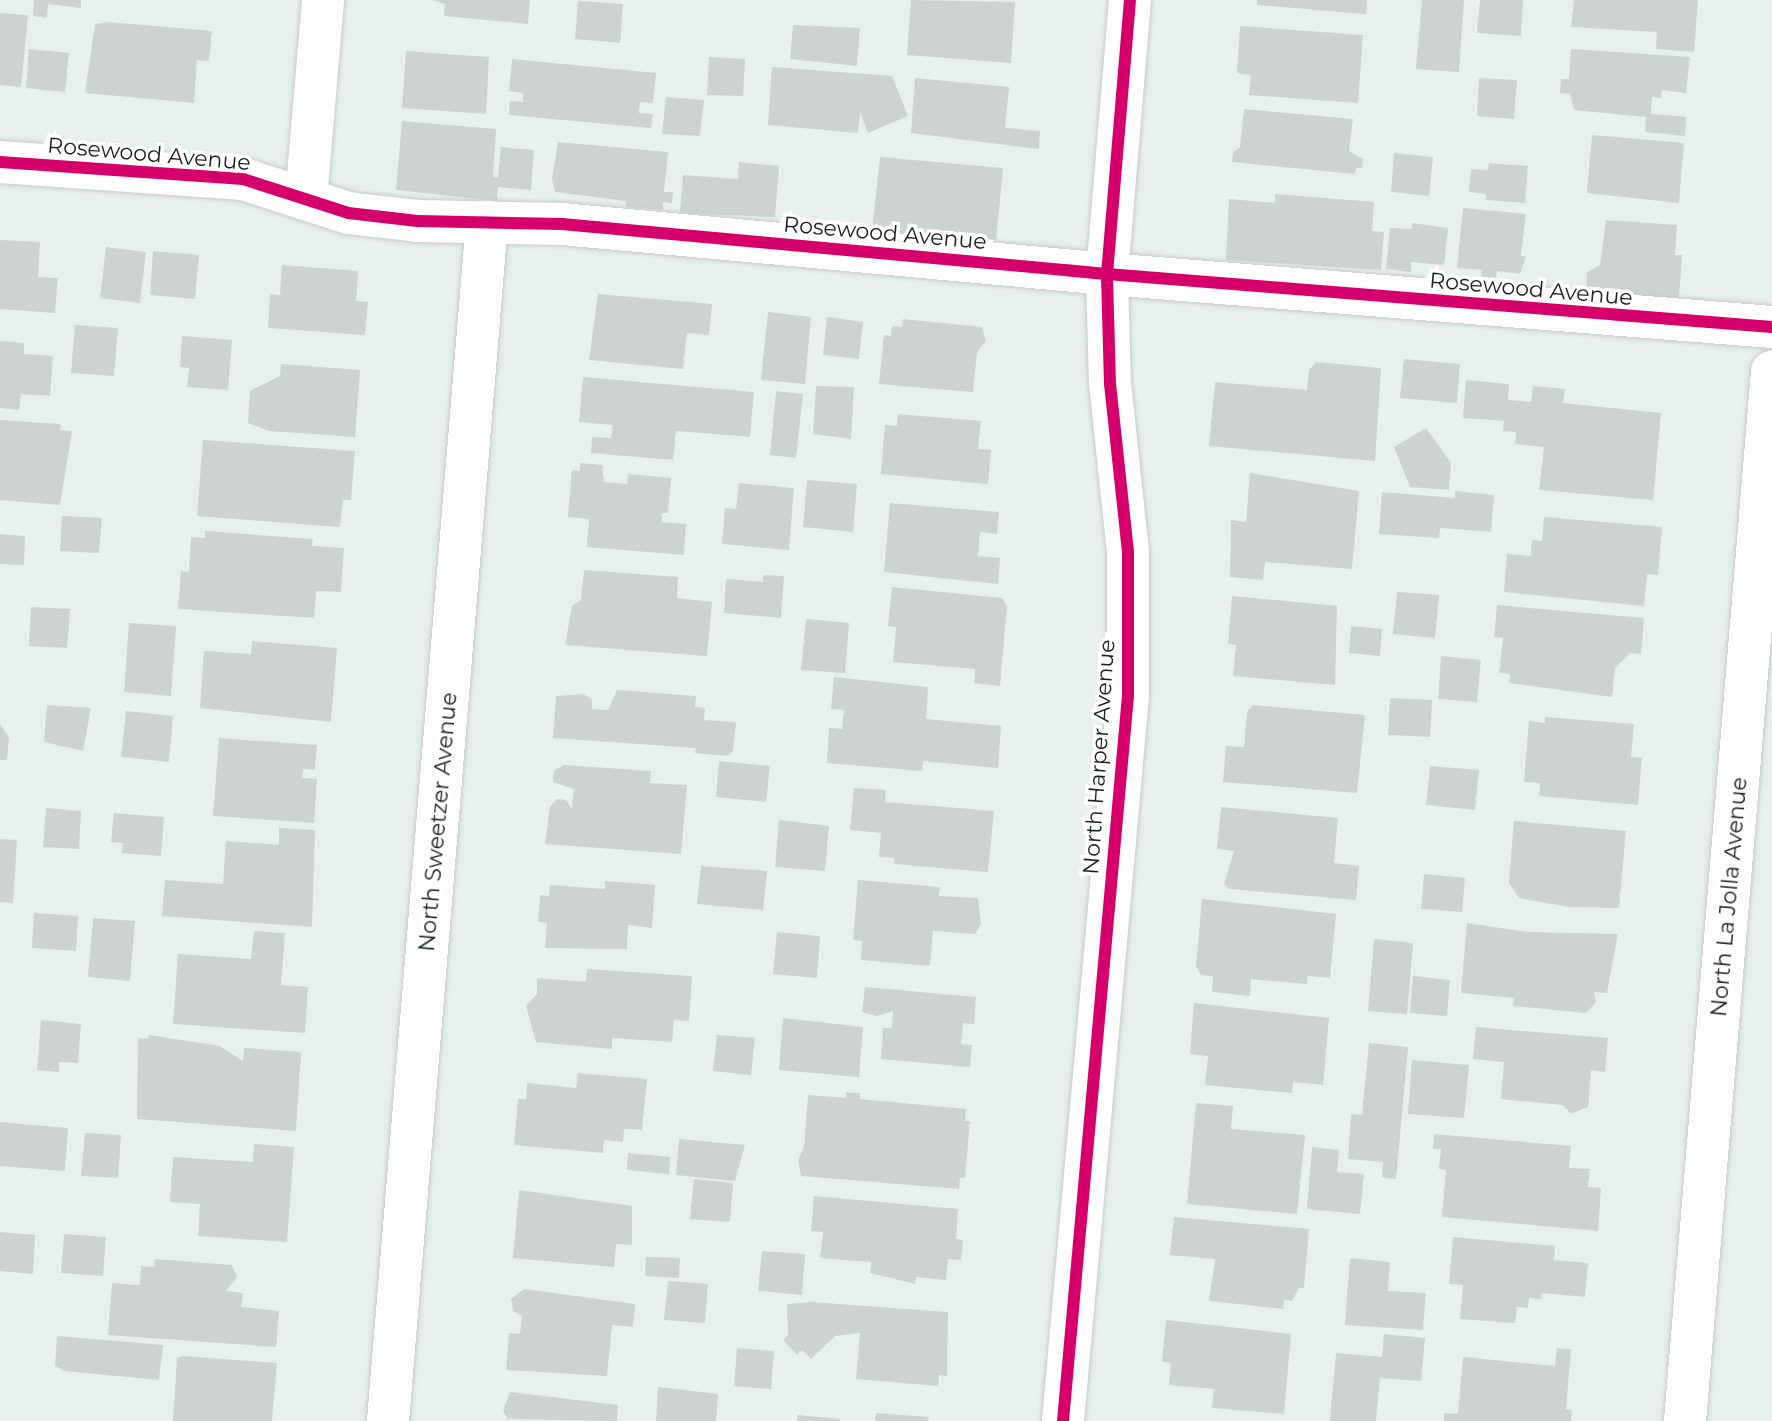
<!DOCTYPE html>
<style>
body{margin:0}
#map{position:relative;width:1772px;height:1421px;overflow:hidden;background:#e8f0ee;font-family:Montserrat,sans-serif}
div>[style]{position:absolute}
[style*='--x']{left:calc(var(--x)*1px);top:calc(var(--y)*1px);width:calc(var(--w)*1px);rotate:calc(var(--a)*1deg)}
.building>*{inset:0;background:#ccd3d1}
.roads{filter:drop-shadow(0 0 2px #c6ccca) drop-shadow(0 0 2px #c6ccca)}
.street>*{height:42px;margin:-21px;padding:0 21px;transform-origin:21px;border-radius:21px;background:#fcfdfc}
.cycleway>*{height:12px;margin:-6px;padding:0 6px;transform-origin:6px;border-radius:6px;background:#d6006c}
span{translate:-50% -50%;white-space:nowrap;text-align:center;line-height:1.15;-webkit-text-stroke:7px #fff;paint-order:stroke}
.street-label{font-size:22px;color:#1a201e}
</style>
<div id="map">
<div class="building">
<div style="clip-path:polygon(34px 0,81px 0,81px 8px,48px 4px,47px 18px,33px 16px)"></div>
<div style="clip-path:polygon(431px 0,530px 0,528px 24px,444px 16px,445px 4px)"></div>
<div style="clip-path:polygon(911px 0,1015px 2px,1011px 63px,907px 55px)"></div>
<div style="clip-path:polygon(1257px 0,1367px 0,1366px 14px,1257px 5px)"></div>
<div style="clip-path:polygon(1422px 0,1464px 0,1459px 72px,1416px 69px)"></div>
<div style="clip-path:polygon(1480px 0,1523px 0,1521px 36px,1477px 33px)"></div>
<div style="clip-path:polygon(1574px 0,1698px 0,1694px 52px,1656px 49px,1657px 32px,1571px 27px)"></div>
<div style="clip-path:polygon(578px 1px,623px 4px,620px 43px,575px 39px)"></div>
<div style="clip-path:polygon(0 13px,28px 15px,21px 87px,0 85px)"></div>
<div style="clip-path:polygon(108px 22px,212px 31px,209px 61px,197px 60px,194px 103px,85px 93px,95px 24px)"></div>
<div style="clip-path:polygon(793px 25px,860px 28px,857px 66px,790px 59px)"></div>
<div style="clip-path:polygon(1240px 26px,1363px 35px,1358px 103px,1249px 95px,1251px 75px,1237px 73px)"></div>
<div style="clip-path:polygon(29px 49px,69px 53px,65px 92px,26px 88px)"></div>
<div style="clip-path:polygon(1571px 49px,1690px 57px,1686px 93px,1662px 90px,1661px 98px,1652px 97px,1651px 114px,1686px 117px,1685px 136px,1645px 132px,1646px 117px,1574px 110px,1570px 94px,1560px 93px,1561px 79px,1569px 79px)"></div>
<div style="clip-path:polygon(406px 51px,489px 57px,486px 114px,402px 108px)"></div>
<div style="clip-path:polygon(709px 57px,745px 59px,743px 96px,707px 95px)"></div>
<div style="clip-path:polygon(512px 59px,656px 73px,653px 103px,640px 102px,639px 113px,653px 114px,651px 128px,509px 115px,510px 101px,523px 102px,523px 93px,509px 91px)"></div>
<div style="clip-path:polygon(772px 67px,892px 76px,908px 116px,868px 133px,860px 112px,858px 133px,768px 125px)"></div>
<div style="clip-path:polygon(915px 78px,1009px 87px,1005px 128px,1040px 131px,1039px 149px,911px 133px)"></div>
<div style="clip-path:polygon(1479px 78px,1517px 80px,1514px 119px,1477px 116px)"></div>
<div style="clip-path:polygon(666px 97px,704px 100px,700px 136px,662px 134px)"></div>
<div style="clip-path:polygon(1244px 109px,1353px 119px,1349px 151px,1363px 159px,1362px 168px,1356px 168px,1355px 174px,1232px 162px,1233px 152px,1240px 148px)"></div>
<div style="clip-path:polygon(402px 121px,496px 129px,493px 177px,498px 178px,501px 147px,534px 150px,531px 190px,498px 187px,497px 201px,396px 190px)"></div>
<div style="clip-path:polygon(1592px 135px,1684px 143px,1679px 203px,1587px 193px)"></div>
<div style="clip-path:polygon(558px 142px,668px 152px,664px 192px,673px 192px,672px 203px,663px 202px,663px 210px,626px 207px,626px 201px,555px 192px,552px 179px)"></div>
<div style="clip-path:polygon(1394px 153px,1433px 157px,1429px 196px,1391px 192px)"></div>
<div style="clip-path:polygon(880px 157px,1003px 168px,996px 241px,872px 230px)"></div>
<div style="clip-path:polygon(739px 162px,779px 166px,775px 217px,680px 213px,683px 175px,738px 179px)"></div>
<div style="clip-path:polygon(1489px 163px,1528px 166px,1525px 203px,1486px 200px,1486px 194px,1469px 192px,1471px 169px,1488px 170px)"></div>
<div style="clip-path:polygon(1275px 194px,1374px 202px,1372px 231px,1384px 232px,1381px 270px,1226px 260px,1229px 199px,1275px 203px)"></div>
<div style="clip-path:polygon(1463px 208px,1526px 214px,1521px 256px,1526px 256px,1520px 274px,1497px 271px,1496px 278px,1481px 277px,1482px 270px,1457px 268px)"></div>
<div style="clip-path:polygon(1606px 220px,1677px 225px,1675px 255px,1682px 255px,1679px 299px,1627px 300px,1627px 294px,1586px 292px,1587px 272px,1600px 265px)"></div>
<div style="clip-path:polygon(1412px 223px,1448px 228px,1444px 265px,1411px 262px,1411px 272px,1386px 269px,1390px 228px,1412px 229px)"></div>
<div style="clip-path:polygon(0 240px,40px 242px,38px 277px,58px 278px,55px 313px,0 309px)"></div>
<div style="clip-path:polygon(106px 247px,146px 252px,140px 303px,100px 298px)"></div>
<div style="clip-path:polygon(153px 251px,199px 255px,195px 299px,150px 295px)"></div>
<div style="clip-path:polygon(282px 265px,358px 271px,356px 301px,368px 302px,365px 335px,268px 328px,270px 294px,280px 295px)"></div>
<div style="clip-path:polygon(598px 294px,712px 304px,709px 335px,687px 333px,683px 369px,589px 360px)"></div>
<div style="clip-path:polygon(768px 312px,811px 317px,805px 384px,761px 380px)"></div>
<div style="clip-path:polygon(827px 317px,863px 322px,859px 359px,823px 355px)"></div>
<div style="clip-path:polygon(903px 319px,982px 327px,986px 341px,977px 352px,973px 392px,879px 384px,884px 335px,891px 336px,892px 326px,902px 327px)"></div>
<div style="clip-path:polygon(75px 325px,118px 328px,114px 376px,71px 373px)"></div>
<div style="clip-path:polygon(182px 336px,232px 340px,228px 390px,187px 387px,189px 368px,180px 367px)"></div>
<div style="clip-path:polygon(0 341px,24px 343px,24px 354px,53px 356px,50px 396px,21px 394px,19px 410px,0 408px)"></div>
<div style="clip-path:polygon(1404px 359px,1460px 364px,1457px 403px,1400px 398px)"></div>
<div style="clip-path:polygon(1316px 362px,1381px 368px,1375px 461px,1209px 446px,1215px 382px,1307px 390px,1309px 370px)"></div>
<div style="clip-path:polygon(281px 364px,360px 370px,355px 437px,269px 431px,248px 423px,250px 391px,280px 376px)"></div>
<div style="clip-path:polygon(583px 377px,754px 392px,750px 437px,676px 431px,673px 460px,591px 453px,592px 437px,611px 438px,613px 425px,579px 422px)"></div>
<div style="clip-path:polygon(1466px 380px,1509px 384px,1508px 400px,1531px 402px,1533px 386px,1565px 389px,1563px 403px,1661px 413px,1653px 500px,1539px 490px,1544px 447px,1515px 444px,1516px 432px,1503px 431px,1504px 421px,1463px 418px)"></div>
<div style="clip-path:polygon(816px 386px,854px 387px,851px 439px,813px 434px)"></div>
<div style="clip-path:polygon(776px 391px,803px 394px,796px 458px,770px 455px)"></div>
<div style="clip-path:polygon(898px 414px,981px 421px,978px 449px,991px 450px,988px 484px,881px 474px,885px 425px,897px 426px)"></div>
<div style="clip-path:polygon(0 420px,61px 424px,60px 430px,72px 431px,60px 505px,0 500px)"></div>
<div style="clip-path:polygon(1426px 428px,1451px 463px,1449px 490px,1410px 487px,1394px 447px)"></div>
<div style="clip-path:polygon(203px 440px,355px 451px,351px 500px,343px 500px,340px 527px,197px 516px)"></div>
<div style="clip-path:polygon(580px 463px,602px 465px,604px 482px,627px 484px,628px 474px,671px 478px,668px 513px,662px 513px,662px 522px,686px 524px,684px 555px,587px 547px,589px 519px,568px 517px,572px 470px,580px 471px)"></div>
<div style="clip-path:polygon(1250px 473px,1359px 491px,1352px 569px,1265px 562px,1263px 580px,1230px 577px,1231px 520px,1246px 522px)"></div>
<div style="clip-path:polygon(807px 480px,857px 484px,853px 532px,803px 527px)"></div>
<div style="clip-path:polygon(739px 483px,794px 488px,789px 550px,722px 544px,725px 508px,736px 509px)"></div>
<div style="clip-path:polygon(1455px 491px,1494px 495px,1491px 532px,1440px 528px,1439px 538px,1379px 534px,1382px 492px,1455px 498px)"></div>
<div style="clip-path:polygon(890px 503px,999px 512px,997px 534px,980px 532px,978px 556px,1000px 558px,998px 584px,884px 572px)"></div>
<div style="clip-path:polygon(62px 516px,102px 518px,99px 553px,60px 551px)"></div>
<div style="clip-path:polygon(1544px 517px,1662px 527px,1658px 575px,1647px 574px,1644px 606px,1504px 592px,1507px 554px,1531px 556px,1532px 540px,1542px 541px)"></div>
<div style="clip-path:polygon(205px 531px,313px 539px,312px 546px,344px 548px,341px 592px,316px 591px,314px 618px,178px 609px,181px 571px,189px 572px,191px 537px,205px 538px)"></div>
<div style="clip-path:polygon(0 534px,25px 536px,24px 565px,0 564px)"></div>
<div style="clip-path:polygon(584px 570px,678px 577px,677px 598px,712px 602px,707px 656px,565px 645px,572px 606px,581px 600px)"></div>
<div style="clip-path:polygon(763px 575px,784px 576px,781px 618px,724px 613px,726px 579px,763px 582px)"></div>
<div style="clip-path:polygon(892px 587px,1002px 598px,1007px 606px,1000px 686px,974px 683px,975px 669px,893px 662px,896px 627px,888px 626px)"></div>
<div style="clip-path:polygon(1397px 592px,1439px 595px,1435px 638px,1393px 634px)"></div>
<div style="clip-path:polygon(1232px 596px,1337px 606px,1335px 685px,1233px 676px,1236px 645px,1228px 644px)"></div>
<div style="clip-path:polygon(1497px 605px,1644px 618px,1641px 654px,1630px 653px,1615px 668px,1612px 697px,1509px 683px,1510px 674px,1499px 673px,1503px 638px,1494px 637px)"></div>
<div style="clip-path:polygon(31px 607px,70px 609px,67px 648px,29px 646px)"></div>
<div style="clip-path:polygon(806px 619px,849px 623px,845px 673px,801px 670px)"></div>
<div style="clip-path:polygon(129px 623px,176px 626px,171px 696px,124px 692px)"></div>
<div style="clip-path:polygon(1351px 626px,1382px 629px,1380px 656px,1349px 653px)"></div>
<div style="clip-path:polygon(252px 641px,337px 648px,331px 722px,200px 708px,204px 651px,251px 654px)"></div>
<div style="clip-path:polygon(1441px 656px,1481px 660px,1477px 702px,1438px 699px)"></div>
<div style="clip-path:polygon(834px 677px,928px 687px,926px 719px,1001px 726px,998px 768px,923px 761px,922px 771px,827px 763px,829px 728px,842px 729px,844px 710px,831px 709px)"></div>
<div style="clip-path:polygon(617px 690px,696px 696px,695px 707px,705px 708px,704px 720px,736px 722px,733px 751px,727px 756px,695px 753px,696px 748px,553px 738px,556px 696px,583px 694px,592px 699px,592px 709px,608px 710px)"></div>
<div style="clip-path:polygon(1390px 698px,1432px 700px,1430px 737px,1388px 735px)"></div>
<div style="clip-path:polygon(47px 705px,91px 708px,83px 751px,44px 742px)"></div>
<div style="clip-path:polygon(1253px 705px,1365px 715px,1357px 793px,1223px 782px,1226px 746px,1244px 747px,1247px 712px)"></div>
<div style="clip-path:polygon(126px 711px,173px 716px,169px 762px,121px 757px)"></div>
<div style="clip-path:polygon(1545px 717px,1634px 724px,1631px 757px,1642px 758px,1638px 805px,1539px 796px,1540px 783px,1524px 782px,1529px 721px,1545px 723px)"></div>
<div style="clip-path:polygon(0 724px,9px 738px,7px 760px,0 760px)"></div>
<div style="clip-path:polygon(219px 738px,317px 745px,315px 770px,303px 769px,302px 778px,317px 779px,314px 823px,213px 816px)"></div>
<div style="clip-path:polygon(719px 761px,770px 766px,766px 802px,716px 797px)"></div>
<div style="clip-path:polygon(564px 765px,651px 771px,650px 783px,687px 785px,681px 854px,545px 844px,550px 807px,557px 799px,566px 800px,572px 809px,574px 789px,553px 782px,554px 771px)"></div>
<div style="clip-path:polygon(1430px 766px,1479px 770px,1475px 810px,1426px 805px)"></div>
<div style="clip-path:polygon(854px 788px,886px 790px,885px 802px,994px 811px,988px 872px,894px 864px,894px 858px,879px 857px,881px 833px,850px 830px)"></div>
<div style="clip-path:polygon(1221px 807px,1338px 818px,1334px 863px,1359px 866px,1356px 900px,1229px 889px,1224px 884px,1234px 851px,1217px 849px)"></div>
<div style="clip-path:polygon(46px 808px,81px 811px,79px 849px,43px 847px)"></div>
<div style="clip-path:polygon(114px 813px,164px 817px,161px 856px,122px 853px,123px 843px,111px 842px)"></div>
<div style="clip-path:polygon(779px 820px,829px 826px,825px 871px,775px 867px)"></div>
<div style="clip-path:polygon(1514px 821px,1626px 831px,1619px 908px,1569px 907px,1519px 898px,1509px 883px)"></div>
<div style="clip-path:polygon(279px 828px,315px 830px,312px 927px,162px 916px,165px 880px,223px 884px,226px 841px,279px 845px)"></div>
<div style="clip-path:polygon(0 839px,17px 840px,13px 903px,0 902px)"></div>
<div style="clip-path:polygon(701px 866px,767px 871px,763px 910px,697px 904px)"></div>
<div style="clip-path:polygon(1424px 874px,1465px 878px,1462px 912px,1421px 909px)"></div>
<div style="clip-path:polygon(858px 880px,940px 887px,939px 896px,978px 898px,981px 924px,975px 934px,933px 931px,930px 966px,861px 960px,862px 941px,853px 940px)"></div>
<div style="clip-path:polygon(605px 881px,655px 885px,652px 928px,628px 925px,627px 949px,545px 948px,547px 923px,538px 922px,540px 895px,549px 896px,550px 885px,605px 889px)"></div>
<div style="clip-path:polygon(1202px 899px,1336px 914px,1330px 978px,1308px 976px,1307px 984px,1251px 979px,1250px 996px,1212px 992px,1213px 976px,1201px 975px,1196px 966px)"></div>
<div style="clip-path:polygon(34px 913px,78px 916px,76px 951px,32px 948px)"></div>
<div style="clip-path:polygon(93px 918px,135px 921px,130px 981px,88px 977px)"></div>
<div style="clip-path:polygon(1467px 923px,1528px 932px,1618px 934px,1607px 993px,1594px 992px,1596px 1002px,1586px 1013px,1513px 1006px,1514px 998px,1461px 993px)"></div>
<div style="clip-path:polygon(254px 931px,285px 933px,281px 985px,308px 987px,305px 1033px,173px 1024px,178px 954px,251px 959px)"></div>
<div style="clip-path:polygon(777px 932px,820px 936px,817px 978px,773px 974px)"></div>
<div style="clip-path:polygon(1374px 939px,1413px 943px,1407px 1014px,1368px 1011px)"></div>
<div style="clip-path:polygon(587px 969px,692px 976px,689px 1021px,674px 1020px,672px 1042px,612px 1038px,612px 1049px,536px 1042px,526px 1006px,537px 994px,537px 978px,586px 982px)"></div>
<div style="clip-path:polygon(1413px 976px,1450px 980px,1447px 1016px,1410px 1013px)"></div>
<div style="clip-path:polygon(865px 987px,976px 997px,974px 1024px,963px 1023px,961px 1044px,972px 1045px,970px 1067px,881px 1059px,883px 1028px,892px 1028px,893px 1011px,877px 1016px,862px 1012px)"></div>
<div style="clip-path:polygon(1194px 1003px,1329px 1018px,1323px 1085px,1293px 1082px,1292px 1093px,1205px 1085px,1208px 1056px,1190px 1054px)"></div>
<div style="clip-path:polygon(783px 1018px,863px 1027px,859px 1077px,779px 1070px)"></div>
<div style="clip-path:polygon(41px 1020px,81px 1024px,78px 1063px,59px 1062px,59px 1072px,37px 1070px)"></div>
<div style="clip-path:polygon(1476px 1027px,1608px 1038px,1605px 1072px,1591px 1070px,1588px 1107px,1571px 1114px,1563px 1105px,1501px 1099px,1504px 1062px,1473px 1059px)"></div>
<div style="clip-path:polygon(149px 1035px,220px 1046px,243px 1061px,244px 1048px,301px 1052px,296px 1131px,137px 1119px,138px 1038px,148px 1039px)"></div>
<div style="clip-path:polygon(717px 1035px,755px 1038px,751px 1075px,713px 1071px)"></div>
<div style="clip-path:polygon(1369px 1043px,1408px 1047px,1396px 1179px,1382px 1177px,1383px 1162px,1348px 1159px,1351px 1114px,1362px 1115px)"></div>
<div style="clip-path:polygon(1412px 1060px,1469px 1065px,1464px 1118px,1408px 1114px)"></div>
<div style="clip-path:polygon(578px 1073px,647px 1079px,642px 1130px,624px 1129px,623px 1142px,604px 1140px,603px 1153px,514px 1145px,518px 1099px,526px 1099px,527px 1083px,576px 1088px)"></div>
<div style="clip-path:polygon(846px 1092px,860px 1093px,860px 1099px,966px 1109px,965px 1121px,970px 1121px,965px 1178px,960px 1178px,959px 1189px,801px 1176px,798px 1160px,804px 1147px,808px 1095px,846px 1098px)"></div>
<div style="clip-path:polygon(1196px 1103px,1233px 1106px,1231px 1129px,1305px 1135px,1297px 1214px,1187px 1204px)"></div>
<div style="clip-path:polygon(0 1122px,68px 1128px,65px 1171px,0 1166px)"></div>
<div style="clip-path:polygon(85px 1133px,121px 1135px,118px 1178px,81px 1176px)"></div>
<div style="clip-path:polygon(1434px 1134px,1571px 1146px,1569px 1168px,1590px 1169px,1588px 1187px,1601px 1188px,1598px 1231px,1442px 1217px,1446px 1170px,1439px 1169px,1441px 1149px,1433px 1149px)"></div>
<div style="clip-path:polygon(679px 1139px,745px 1145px,735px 1181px,676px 1175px)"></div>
<div style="clip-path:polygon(254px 1144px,294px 1147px,287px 1242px,198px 1236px,200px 1204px,170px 1202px,173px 1157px,253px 1162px)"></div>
<div style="clip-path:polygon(1312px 1147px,1339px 1150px,1337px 1172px,1364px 1174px,1360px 1214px,1307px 1209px)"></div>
<div style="clip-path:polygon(628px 1153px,670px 1157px,669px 1174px,627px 1170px)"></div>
<div style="clip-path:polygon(694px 1179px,733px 1183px,730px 1222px,690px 1219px)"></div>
<div style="clip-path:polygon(519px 1190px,632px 1206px,632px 1245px,616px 1244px,614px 1267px,513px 1258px)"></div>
<div style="clip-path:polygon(814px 1196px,958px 1209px,956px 1239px,963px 1240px,961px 1260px,948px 1259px,946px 1280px,916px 1277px,915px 1284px,870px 1273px,871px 1262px,820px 1258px,823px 1232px,811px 1231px)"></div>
<div style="clip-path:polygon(1174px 1217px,1309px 1229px,1304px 1288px,1299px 1288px,1292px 1301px,1284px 1300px,1283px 1309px,1209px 1301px,1215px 1259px,1170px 1255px)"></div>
<div style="clip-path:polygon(0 1232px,35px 1235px,33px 1274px,0 1271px)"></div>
<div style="clip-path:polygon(64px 1234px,106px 1237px,103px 1276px,61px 1273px)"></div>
<div style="clip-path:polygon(1453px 1237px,1555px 1246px,1554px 1260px,1588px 1263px,1585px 1297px,1542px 1293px,1541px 1299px,1529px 1298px,1528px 1308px,1517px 1307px,1515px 1323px,1460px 1319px,1463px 1285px,1449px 1284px)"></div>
<div style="clip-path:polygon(762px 1251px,805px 1254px,802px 1295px,758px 1291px)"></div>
<div style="clip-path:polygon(646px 1257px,680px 1258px,679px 1278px,645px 1276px)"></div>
<div style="clip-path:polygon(1350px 1258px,1390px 1262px,1388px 1291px,1426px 1293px,1423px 1330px,1345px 1325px)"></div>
<div style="clip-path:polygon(155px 1259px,232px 1265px,237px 1277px,226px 1291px,243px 1293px,241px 1307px,279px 1311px,276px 1347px,108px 1335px,112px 1283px,140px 1285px,141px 1266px,154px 1267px)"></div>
<div style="clip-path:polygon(668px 1281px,708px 1284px,705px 1323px,664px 1320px)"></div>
<div style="clip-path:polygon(524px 1289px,635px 1304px,633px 1327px,612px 1325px,607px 1376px,506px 1370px,509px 1333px,520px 1334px,522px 1316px,513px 1311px,511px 1299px)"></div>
<div style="clip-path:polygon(811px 1302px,948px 1312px,947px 1376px,939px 1375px,938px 1386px,856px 1379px,860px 1333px,835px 1336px,811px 1359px,802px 1350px,797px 1355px,783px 1340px,788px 1335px,787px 1304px)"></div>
<div style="clip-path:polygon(1166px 1320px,1291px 1334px,1284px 1414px,1212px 1408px,1214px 1389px,1169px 1385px,1171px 1363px,1162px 1362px)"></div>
<div style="clip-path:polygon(1384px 1334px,1425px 1338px,1421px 1381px,1380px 1378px,1376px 1421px,1330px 1421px,1336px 1353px,1382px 1357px)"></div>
<div style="clip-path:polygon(57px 1336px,163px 1345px,159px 1380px,64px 1371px,55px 1366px)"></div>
<div style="clip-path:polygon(737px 1348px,774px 1351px,771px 1389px,734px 1386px)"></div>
<div style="clip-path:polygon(1557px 1348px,1571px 1349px,1566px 1409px,1572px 1410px,1571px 1421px,1444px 1421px,1444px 1413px,1458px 1414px,1463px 1357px,1555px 1366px)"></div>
<div style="clip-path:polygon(183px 1356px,277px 1363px,272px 1421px,173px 1421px,177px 1358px)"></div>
<div style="clip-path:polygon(658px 1387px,718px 1394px,716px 1421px,656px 1421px)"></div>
<div style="clip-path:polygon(510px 1392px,618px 1405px,617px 1421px,508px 1419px,503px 1411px)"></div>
<div style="clip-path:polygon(876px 1413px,929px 1417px,928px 1421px,875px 1421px)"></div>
<div style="clip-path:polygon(798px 1415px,840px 1419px,840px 1421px,797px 1421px)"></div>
</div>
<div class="roads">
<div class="street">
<div style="--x:0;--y:162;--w:244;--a:4"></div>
<div style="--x:243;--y:179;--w:110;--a:17.9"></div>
<div style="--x:348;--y:213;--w:70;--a:6.5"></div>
<div style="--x:418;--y:221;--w:144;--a:1.2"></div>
<div style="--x:562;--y:224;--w:547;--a:5.24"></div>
<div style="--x:1107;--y:274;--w:667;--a:4.56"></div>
<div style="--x:306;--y:199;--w:200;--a:-85.1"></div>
<div style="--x:388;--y:1421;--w:1203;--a:-85.28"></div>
<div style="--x:1063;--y:1421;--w:728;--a:-84.88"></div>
<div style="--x:1128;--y:696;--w:144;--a:-90"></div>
<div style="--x:1128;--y:552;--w:169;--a:-96.1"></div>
<div style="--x:1110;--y:384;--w:110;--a:-91.6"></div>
<div style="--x:1107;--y:274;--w:275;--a:-85.2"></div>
<div style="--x:1685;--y:1421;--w:1053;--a:-85.26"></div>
</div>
</div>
<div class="cycleway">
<div style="--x:0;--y:162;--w:244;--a:4"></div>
<div style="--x:243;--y:179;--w:110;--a:17.9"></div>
<div style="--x:348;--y:213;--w:70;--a:6.5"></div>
<div style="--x:418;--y:221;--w:144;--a:1.2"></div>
<div style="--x:562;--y:224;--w:547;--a:5.24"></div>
<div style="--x:1107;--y:274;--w:667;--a:4.56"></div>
<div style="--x:1063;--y:1421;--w:728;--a:-84.88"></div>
<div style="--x:1128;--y:696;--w:144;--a:-90"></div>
<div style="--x:1128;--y:552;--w:169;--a:-96.1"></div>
<div style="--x:1110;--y:384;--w:110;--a:-91.6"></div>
<div style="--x:1107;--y:274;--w:275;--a:-85.2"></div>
</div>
<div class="street-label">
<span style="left:149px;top:154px;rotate:5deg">Rosewood Avenue</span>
<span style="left:885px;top:233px;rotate:5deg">Rosewood Avenue</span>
<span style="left:1531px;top:289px;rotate:5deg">Rosewood Avenue</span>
<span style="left:1099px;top:757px;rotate:-86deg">North Harper Avenue</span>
<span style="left:438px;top:822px;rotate:-85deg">North Sweetzer Avenue</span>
<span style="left:1729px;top:897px;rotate:-85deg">North La Jolla Avenue</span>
</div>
</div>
